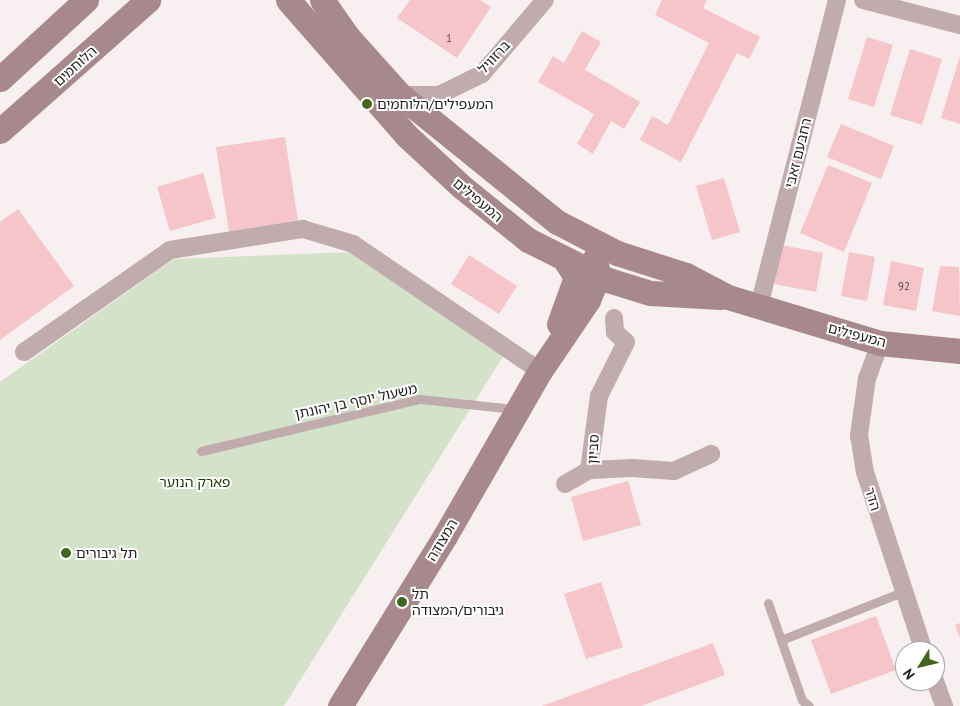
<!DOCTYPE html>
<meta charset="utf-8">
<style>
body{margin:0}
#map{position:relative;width:960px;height:706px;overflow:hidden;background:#f8eff0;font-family:"PT Sans","Noto Sans Hebrew",sans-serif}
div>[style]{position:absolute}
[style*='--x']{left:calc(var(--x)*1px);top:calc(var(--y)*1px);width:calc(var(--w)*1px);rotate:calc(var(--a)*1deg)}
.green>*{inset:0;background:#d3e2c8}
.building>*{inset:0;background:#f5c5ca}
.lane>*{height:9px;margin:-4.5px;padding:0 4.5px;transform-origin:4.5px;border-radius:4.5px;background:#c0abad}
.street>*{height:18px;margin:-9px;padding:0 9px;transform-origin:9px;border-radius:9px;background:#c0abad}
.secondary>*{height:25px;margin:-12.5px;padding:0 12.5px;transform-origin:12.5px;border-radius:12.5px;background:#a7888c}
.dots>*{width:14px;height:14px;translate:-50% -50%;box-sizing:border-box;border:2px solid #fff;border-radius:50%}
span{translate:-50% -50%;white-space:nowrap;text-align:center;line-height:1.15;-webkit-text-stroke:4px #fff;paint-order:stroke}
.number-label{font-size:11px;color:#56484a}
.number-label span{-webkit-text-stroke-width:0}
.street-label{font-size:14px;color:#211e1f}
.poi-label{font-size:14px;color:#211e1f}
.left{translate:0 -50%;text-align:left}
.park-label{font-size:14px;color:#1e3800}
.north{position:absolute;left:895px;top:641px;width:50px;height:50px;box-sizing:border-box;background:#fff;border:1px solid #a6a5a5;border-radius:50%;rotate:234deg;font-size:14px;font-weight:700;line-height:20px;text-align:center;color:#211e1f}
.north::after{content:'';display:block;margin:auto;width:18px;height:22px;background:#42661f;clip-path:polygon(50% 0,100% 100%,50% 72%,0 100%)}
</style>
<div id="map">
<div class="green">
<div style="clip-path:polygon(352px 252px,507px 350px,284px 706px,0 706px,0 382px,174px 259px)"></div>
</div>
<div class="building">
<div style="clip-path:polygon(410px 0,480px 0,491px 7px,457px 58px,397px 18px)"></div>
<div style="clip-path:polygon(662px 0,707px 0,703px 8px,760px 37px,749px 59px,737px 53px,681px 162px,640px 140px,652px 116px,668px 125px,709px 43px,655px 15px)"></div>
<div style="clip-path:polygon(582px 31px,601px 42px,585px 70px,640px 102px,624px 129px,611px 121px,593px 154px,577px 144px,594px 114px,538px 82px,553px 56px,564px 63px)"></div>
<div style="clip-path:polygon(867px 37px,893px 45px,874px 107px,848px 99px)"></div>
<div style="clip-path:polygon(910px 49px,942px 59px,922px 125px,890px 115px)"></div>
<div style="clip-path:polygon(960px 56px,960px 124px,941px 118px)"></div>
<div style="clip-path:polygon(841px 124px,894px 146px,881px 179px,827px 157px)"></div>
<div style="clip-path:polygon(285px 137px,298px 221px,229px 232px,216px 147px)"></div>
<div style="clip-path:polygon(828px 165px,872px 183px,844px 252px,800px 233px)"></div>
<div style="clip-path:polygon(203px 173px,216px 218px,170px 231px,157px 187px)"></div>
<div style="clip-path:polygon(724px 178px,740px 232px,712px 240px,696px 186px)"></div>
<div style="clip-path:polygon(18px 209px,74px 286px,0 340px,0 222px)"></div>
<div style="clip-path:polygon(781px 245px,823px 253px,816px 292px,774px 284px)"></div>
<div style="clip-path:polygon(849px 252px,875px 257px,867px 301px,841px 296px)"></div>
<div style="clip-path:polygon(469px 255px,517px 286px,499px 314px,451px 284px)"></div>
<div style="clip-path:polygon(891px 261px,924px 268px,916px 311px,883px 305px)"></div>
<div style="clip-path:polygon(940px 266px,959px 267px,960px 316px,932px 311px)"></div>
<div style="clip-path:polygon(628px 481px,641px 525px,583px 541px,571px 497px)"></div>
<div style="clip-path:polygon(601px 582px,623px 647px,586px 659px,564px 594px)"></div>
<div style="clip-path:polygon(876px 616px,896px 670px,831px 694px,811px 640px)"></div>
<div style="clip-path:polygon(960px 623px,960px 638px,955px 625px)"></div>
<div style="clip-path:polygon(713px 643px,725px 675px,641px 706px,542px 706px)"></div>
</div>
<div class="lane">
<div style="--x:201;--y:451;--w:225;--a:-13.4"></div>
<div style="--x:420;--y:399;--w:96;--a:6"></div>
<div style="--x:768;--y:603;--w:103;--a:70.7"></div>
<div style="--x:802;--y:700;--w:9;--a:41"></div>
<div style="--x:781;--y:640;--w:130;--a:-21.6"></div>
</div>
<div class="street">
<div style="--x:863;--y:0;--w:100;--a:14.5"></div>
<div style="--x:400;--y:95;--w:39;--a:0"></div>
<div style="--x:439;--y:95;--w:48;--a:-26"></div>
<div style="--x:482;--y:74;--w:97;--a:-49.6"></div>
<div style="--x:759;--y:306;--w:316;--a:-75.7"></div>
<div style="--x:880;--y:343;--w:37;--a:110"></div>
<div style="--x:867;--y:378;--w:58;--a:98"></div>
<div style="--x:859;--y:435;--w:37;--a:81"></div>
<div style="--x:865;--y:472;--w:188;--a:71.8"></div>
<div style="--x:24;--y:352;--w:178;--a:-34.9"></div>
<div style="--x:170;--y:250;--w:135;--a:-9"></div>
<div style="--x:303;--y:229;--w:52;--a:16.7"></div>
<div style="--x:353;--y:244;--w:226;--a:34.2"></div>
<div style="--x:589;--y:470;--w:75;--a:-82.3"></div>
<div style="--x:599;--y:396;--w:60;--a:-63.4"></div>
<div style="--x:626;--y:342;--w:15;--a:-138"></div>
<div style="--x:615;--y:332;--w:14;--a:-94"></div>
<div style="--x:565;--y:484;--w:28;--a:-30"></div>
<div style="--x:589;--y:470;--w:43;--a:-2.7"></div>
<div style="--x:632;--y:468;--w:42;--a:4.1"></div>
<div style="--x:674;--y:471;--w:41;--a:-24.7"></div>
<div style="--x:935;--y:681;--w:27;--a:70"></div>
</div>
<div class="secondary">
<div style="--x:288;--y:0;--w:179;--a:48.8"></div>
<div style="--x:406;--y:135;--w:76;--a:42.9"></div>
<div style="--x:462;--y:187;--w:85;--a:38.8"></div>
<div style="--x:528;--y:240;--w:89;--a:26.6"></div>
<div style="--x:608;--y:280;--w:44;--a:17.2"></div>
<div style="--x:650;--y:293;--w:71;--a:3.2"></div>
<div style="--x:322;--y:0;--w:45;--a:54.9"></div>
<div style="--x:348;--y:37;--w:78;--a:48.1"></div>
<div style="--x:400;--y:95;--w:202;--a:39"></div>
<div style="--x:557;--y:222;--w:68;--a:27.3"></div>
<div style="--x:617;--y:253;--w:72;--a:17.7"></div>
<div style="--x:686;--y:275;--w:47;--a:27.6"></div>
<div style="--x:728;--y:297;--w:159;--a:16.8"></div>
<div style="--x:880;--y:343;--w:80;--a:5.7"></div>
<div style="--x:0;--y:79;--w:117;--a:-42.6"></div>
<div style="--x:0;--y:131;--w:198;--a:-41.5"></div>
<div style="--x:559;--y:324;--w:50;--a:-70.1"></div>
<div style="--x:576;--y:277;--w:20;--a:-123"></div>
<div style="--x:340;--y:706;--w:200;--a:-58.3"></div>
<div style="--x:445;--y:536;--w:190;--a:-60.1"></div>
<div style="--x:540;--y:371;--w:86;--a:-55.9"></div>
<div style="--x:588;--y:300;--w:27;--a:-68"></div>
<div style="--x:598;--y:275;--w:17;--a:-100"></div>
</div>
<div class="dots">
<div style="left:367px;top:104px;background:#42661f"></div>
<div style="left:66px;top:553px;background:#42661f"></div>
<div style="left:402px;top:602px;background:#42661f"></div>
</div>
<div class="number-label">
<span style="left:449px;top:38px">1</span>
<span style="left:904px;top:286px">92</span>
</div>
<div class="street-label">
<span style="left:494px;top:57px;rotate:-47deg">ברזוויל</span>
<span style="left:75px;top:66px;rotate:-42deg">הלוחמים</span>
<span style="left:798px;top:153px;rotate:-76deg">רחבעם זאבי</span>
<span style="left:478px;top:200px;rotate:40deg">המעפילים</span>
<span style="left:857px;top:335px;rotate:15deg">המעפילים</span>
<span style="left:356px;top:401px;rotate:-12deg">משעול יוסף בן יהונתן</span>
<span style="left:593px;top:449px;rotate:-86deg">סביון</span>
<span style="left:873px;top:499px;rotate:73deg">הדר</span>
<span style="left:442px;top:540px;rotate:-59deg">המצודה</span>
</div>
<div class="poi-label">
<span class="left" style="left:377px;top:104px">המעפילים/הלוחמים</span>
<span class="left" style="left:76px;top:553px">תל גיבורים</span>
<span class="left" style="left:412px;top:602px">תל<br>גיבורים/המצודה</span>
</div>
<div class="park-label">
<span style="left:195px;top:482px">פארק הנוער</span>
</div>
<div class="north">N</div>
</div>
